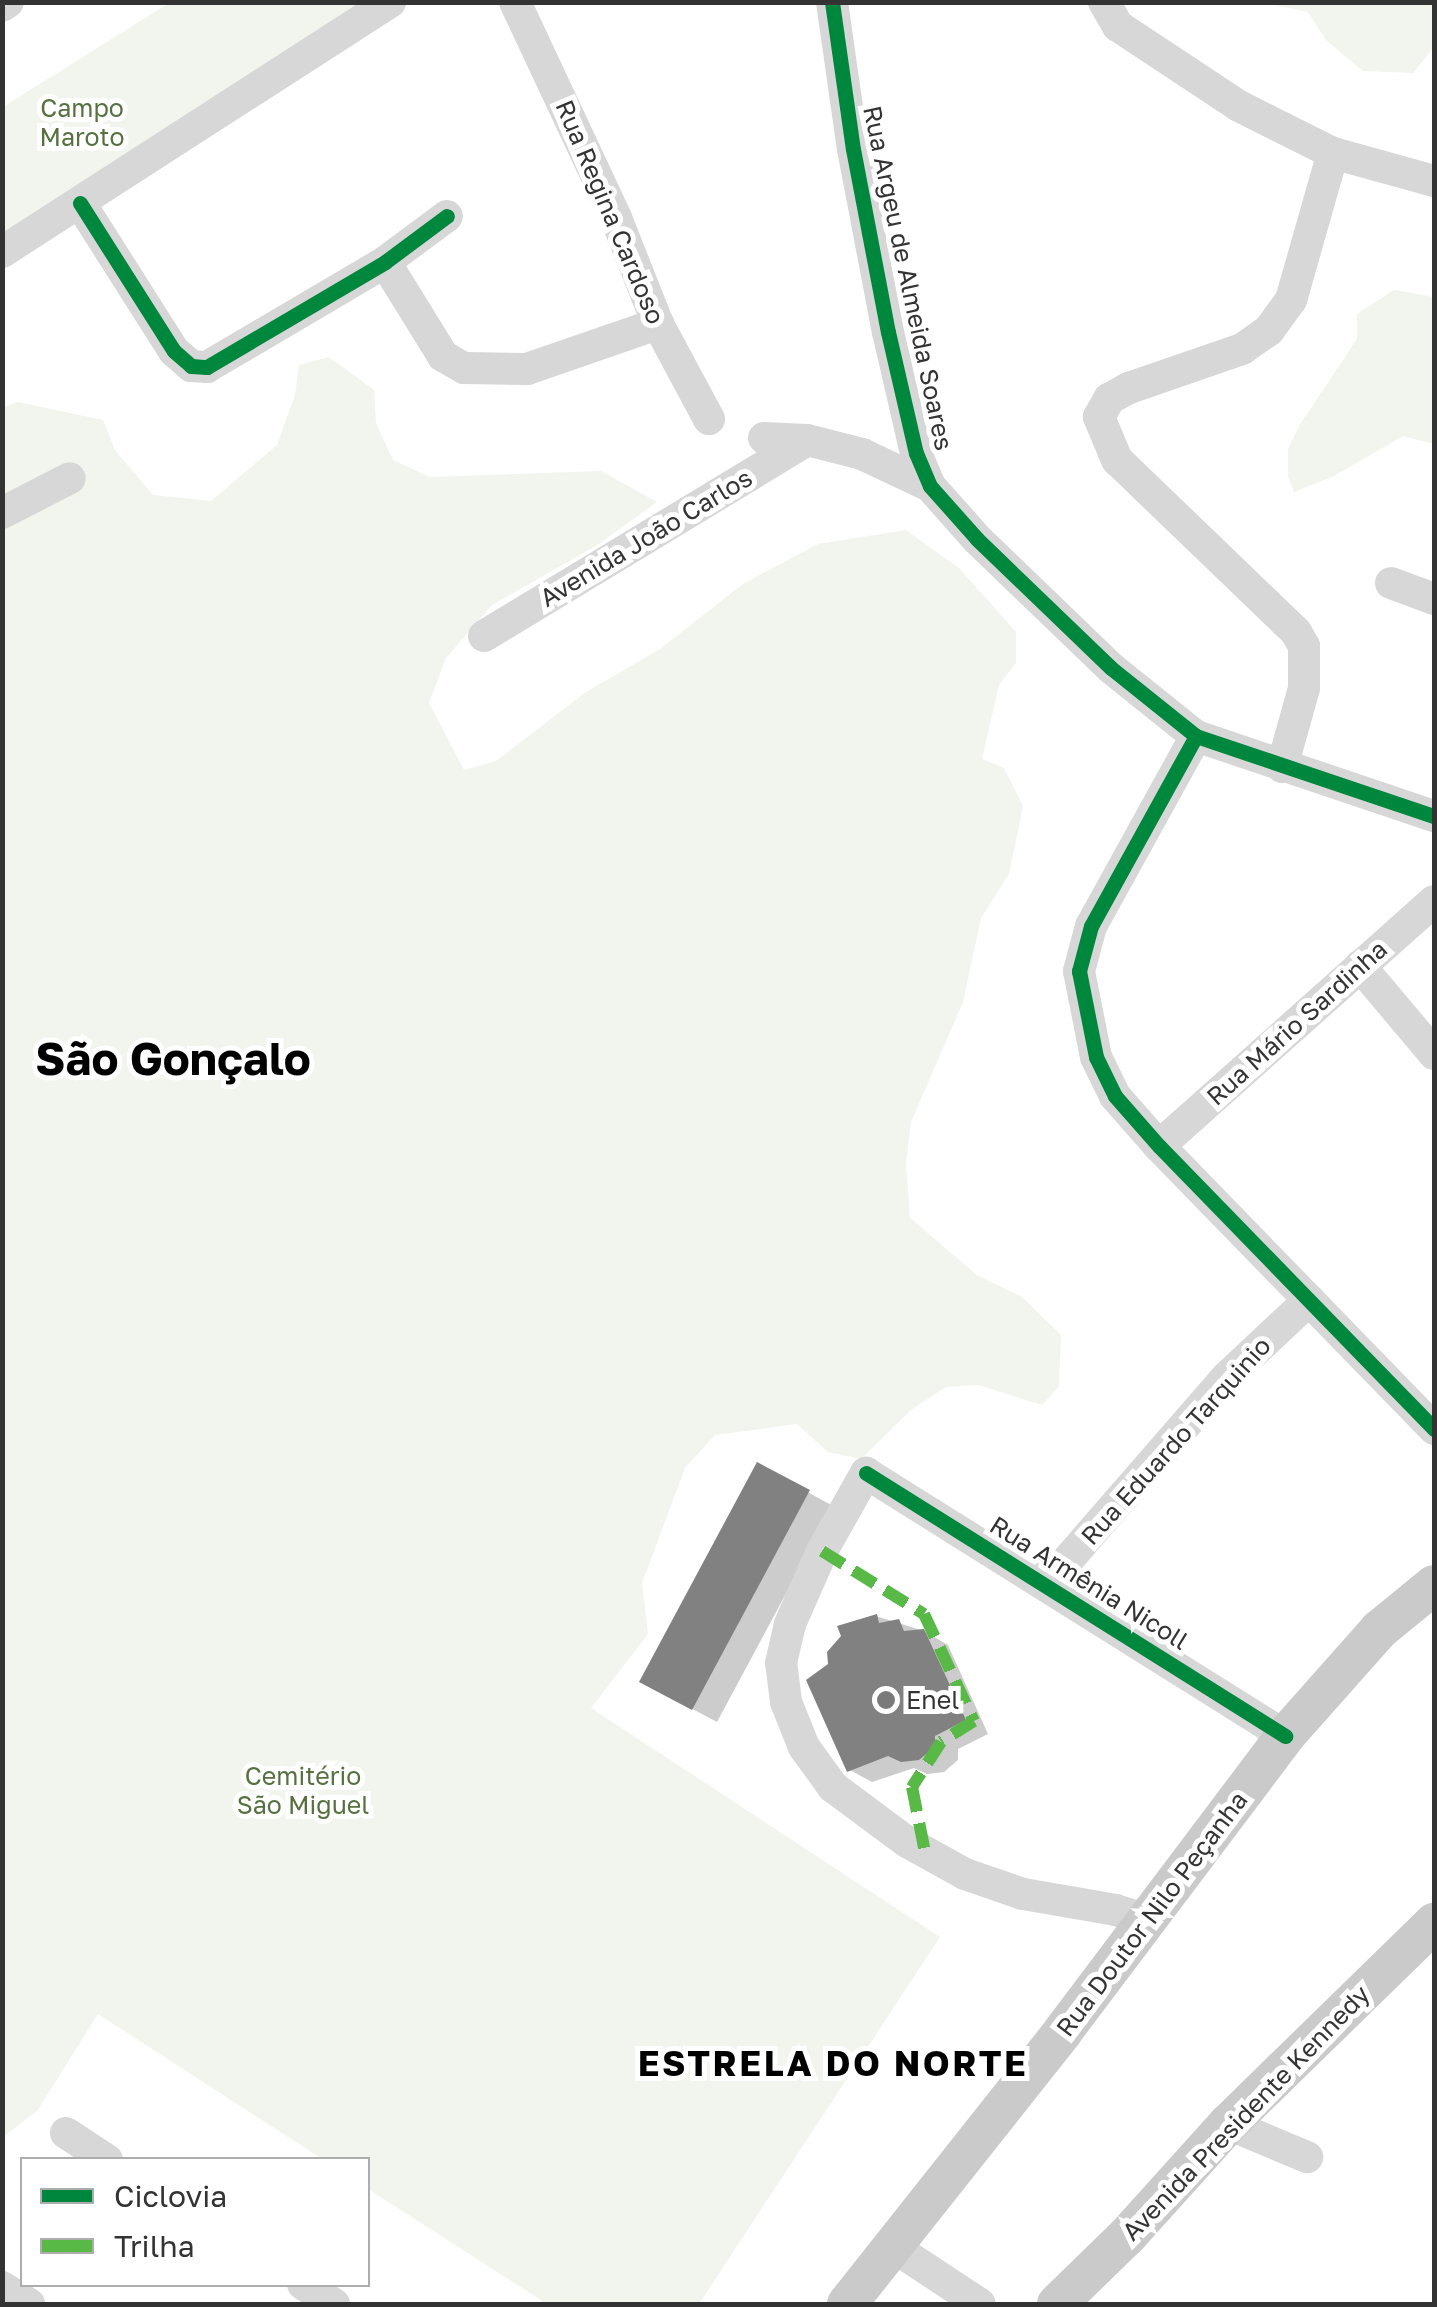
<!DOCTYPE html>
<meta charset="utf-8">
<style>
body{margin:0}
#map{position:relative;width:1437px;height:2307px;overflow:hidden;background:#fff;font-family:"Golos Text",sans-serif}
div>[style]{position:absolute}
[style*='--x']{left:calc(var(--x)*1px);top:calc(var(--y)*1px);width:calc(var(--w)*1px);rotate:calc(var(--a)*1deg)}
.green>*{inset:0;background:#f1f5ed}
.shadow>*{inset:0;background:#0003}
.building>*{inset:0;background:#818181}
.minor>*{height:32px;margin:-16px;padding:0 16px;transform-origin:16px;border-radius:16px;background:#d7d7d7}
.major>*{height:40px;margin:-20px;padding:0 20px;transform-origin:20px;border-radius:20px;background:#cacaca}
.quiet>*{height:12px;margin-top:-6px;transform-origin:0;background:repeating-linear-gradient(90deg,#58b947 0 25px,transparent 0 37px)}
.cycleway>*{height:15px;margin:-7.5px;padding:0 7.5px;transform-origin:7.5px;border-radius:7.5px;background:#00873e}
.dots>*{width:28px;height:28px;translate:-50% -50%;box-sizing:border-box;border:5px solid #fff;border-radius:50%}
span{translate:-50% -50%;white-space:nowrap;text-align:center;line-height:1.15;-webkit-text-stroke:10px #fff;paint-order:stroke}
.park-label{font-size:25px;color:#56703f}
.street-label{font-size:25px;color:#333}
.poi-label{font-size:25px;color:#333}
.left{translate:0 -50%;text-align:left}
.district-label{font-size:35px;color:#000;font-weight:700;letter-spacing:2.5px}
.town-label{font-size:45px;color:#000;font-weight:700}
.frame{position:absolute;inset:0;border:5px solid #333;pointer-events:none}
.legend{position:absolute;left:20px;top:2157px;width:350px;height:130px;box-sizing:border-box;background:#fff;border:2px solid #adadad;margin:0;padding:12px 18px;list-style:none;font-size:30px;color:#333}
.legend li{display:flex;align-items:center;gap:20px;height:50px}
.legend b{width:50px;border:2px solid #adadad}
</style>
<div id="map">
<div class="green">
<div style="clip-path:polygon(169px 3px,373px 3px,3px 242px,3px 107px)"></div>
<div style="clip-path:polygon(1265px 3px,1434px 3px,1434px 47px,1413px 73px,1363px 71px,1326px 40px,1308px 12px)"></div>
<div style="clip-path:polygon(1394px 290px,1434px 297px,1434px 444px,1403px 436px,1334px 476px,1294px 492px,1288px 477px,1288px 449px,1299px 426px,1357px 339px,1357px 314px)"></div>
<div style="clip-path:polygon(329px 357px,374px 390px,376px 423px,393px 460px,430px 477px,601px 471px,657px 502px,599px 544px,492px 605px,446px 658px,429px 703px,464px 770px,496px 761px,586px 692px,660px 649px,743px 584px,818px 544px,906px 530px,960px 569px,1016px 632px,1016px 663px,999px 685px,982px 759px,1004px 768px,1023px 806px,1009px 874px,981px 918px,963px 1002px,911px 1122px,906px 1163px,910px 1218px,977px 1275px,1022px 1297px,1061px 1335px,1059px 1386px,1042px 1405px,978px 1385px,946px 1387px,911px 1410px,861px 1459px,828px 1452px,797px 1424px,715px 1435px,685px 1468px,642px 1583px,648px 1634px,591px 1708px,940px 1937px,699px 2304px,547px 2304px,368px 2189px,368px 2160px,322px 2159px,98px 2014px,37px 2111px,3px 2137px,3px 407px,18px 402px,103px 420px,115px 450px,153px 495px,211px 501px,277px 445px,295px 395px,299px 365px)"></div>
</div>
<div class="shadow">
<div style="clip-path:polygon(758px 1465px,833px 1506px,717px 1722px,666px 1695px)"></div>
<div style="clip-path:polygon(876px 1616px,924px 1631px,948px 1645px,988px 1734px,958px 1749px,958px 1760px,944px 1772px,927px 1774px,914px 1768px,872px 1782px,848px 1769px)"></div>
</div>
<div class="building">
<div style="clip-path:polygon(757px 1462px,810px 1490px,692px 1710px,639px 1682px)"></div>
<div style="clip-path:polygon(877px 1614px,879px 1623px,899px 1619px,904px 1631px,924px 1629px,966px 1720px,935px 1736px,935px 1747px,919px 1760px,901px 1762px,888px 1756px,847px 1772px,806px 1680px,828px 1664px,827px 1652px,841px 1636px,837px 1626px)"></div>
</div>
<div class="minor">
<div style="--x:515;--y:2;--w:238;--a:64.9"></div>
<div style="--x:616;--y:218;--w:114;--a:68.4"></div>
<div style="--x:658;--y:324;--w:108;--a:61.8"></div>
<div style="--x:832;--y:2;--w:148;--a:81.9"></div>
<div style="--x:853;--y:149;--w:186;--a:79.2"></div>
<div style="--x:888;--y:332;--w:124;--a:77"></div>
<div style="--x:916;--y:453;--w:36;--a:67"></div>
<div style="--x:930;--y:486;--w:71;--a:48.4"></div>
<div style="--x:977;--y:539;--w:186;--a:43.9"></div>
<div style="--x:1111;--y:668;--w:109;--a:38.7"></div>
<div style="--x:1196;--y:736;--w:251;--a:18.6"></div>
<div style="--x:1104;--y:2;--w:28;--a:60"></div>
<div style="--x:1118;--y:26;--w:145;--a:33.5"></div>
<div style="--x:1239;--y:106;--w:105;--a:26.6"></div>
<div style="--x:1333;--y:153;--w:105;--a:15.5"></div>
<div style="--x:2;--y:6;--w:7;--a:-34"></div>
<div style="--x:80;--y:203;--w:175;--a:57.6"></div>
<div style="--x:174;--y:351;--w:23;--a:41"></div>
<div style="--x:191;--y:366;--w:16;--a:4"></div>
<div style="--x:207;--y:367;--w:207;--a:-30.5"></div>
<div style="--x:385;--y:262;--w:77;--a:-36.6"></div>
<div style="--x:2;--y:252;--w:462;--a:-32.8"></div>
<div style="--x:385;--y:262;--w:110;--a:58.3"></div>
<div style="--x:443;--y:356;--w:24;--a:30"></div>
<div style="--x:464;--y:368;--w:63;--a:0.9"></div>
<div style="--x:527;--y:369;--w:139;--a:-19"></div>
<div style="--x:764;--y:438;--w:43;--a:2.7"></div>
<div style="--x:807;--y:440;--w:57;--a:14.3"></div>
<div style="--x:862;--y:454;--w:75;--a:25.2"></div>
<div style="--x:2;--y:513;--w:76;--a:-27.2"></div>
<div style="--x:1391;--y:583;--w:46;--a:20.4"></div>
<div style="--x:484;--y:636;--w:378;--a:-31.2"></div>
<div style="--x:1196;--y:736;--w:217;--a:118.9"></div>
<div style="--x:1091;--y:926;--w:47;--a:104.9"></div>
<div style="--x:1079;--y:971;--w:88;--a:78.8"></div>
<div style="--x:1096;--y:1057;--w:43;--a:64"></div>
<div style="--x:1115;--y:1096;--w:67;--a:48.7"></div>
<div style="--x:1159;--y:1146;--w:395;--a:45.8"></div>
<div style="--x:1282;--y:767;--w:82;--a:-74.4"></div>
<div style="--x:1304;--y:688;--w:42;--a:-90"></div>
<div style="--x:1304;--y:646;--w:16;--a:-120"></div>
<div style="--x:1296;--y:632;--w:248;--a:-136.1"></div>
<div style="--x:1117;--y:460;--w:47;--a:-112.7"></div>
<div style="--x:1099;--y:417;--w:21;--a:-61"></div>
<div style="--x:1109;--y:399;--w:23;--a:-29"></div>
<div style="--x:1129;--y:388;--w:120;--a:-19"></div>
<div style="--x:1242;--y:349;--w:33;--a:-35"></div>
<div style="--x:1269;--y:330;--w:37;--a:-54"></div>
<div style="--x:1291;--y:300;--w:153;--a:-74.1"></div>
<div style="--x:1360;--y:966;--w:115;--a:49.9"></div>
<div style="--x:1159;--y:1146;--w:368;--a:-41.7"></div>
<div style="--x:1046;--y:1585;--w:274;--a:-49"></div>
<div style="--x:1226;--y:1378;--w:114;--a:-43.2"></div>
<div style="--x:1148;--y:1920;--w:34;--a:-163"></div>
<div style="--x:1116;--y:1910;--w:94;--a:-170.2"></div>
<div style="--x:1023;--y:1894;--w:61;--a:-161"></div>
<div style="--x:965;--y:1874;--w:66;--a:-151.1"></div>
<div style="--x:907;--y:1842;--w:92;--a:-143.4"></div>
<div style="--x:833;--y:1787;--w:49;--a:-125.9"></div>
<div style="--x:804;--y:1747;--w:48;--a:-111.8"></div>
<div style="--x:786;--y:1702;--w:39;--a:-97"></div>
<div style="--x:781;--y:1663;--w:40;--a:-77"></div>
<div style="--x:790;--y:1624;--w:80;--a:-66.3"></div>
<div style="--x:822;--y:1551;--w:90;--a:-60.6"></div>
<div style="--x:866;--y:1473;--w:495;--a:32.1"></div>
<div style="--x:1228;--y:2124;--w:86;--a:22.7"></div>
<div style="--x:66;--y:2133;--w:49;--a:33.4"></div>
<div style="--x:892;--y:2246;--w:105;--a:33.4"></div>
<div style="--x:303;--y:2284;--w:37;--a:33"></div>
<div style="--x:2;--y:2287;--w:32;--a:32"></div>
</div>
<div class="major">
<div style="--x:847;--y:2304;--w:348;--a:-51.6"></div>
<div style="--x:1063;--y:2031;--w:369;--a:-53"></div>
<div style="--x:1285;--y:1736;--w:142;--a:-48.4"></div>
<div style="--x:1379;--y:1630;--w:71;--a:-39.3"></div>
<div style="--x:1057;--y:2304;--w:98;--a:-44.2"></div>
<div style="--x:1127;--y:2236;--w:151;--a:-48"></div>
<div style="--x:1228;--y:2124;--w:288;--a:-44.3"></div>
</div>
<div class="quiet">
<div style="--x:822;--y:1551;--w:120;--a:31.7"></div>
<div style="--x:924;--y:1614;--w:118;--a:65"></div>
<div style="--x:974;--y:1721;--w:39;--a:148"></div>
<div style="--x:941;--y:1742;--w:54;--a:122.8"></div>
<div style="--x:912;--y:1787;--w:66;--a:78.7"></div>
</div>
<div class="cycleway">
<div style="--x:832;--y:2;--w:148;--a:81.9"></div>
<div style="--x:853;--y:149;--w:186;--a:79.2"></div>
<div style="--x:888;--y:332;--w:124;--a:77"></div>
<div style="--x:916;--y:453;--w:36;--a:67"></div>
<div style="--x:930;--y:486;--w:71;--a:48.4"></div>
<div style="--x:977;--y:539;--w:186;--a:43.9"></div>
<div style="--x:1111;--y:668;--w:109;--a:38.7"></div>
<div style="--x:1196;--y:736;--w:251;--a:18.6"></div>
<div style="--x:80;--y:203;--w:175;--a:57.6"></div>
<div style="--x:174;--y:351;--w:23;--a:41"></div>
<div style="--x:191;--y:366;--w:16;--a:4"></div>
<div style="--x:207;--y:367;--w:207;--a:-30.5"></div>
<div style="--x:385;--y:262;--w:77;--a:-36.6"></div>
<div style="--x:1196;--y:736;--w:217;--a:118.9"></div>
<div style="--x:1091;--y:926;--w:47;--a:104.9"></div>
<div style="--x:1079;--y:971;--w:88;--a:78.8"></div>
<div style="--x:1096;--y:1057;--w:43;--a:64"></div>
<div style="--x:1115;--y:1096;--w:67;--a:48.7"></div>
<div style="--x:1159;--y:1146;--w:395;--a:45.8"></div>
<div style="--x:866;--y:1473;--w:495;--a:32.1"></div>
</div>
<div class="dots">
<div style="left:886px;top:1700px;background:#7a7a7a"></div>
</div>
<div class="park-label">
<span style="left:82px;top:123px">Campo<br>Maroto</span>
<span style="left:303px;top:1791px">Cemitério<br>São Miguel</span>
</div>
<div class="street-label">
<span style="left:610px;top:212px;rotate:67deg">Rua Regina Cardoso</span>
<span style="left:908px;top:278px;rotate:78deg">Rua Argeu de Almeida Soares</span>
<span style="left:646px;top:538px;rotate:-31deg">Avenida João Carlos</span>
<span style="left:1297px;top:1023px;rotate:-42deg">Rua Mário Sardinha</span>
<span style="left:1176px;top:1441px;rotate:-48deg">Rua Eduardo Tarquinio</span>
<span style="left:1089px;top:1583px;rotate:32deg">Rua Armênia Nicoll</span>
<span style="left:1152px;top:1914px;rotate:-53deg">Rua Doutor Nilo Peçanha</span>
<span style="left:1246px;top:2113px;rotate:-46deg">Avenida Presidente Kennedy</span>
</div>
<div class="poi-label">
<span class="left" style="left:906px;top:1700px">Enel</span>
</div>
<div class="district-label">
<span style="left:833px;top:2063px">ESTRELA DO NORTE</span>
</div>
<div class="town-label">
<span style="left:173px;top:1059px">São Gonçalo</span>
</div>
<div class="frame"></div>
<ul class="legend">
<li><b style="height:12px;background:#00873e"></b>Ciclovia</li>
<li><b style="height:12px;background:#58b947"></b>Trilha</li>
</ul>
</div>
